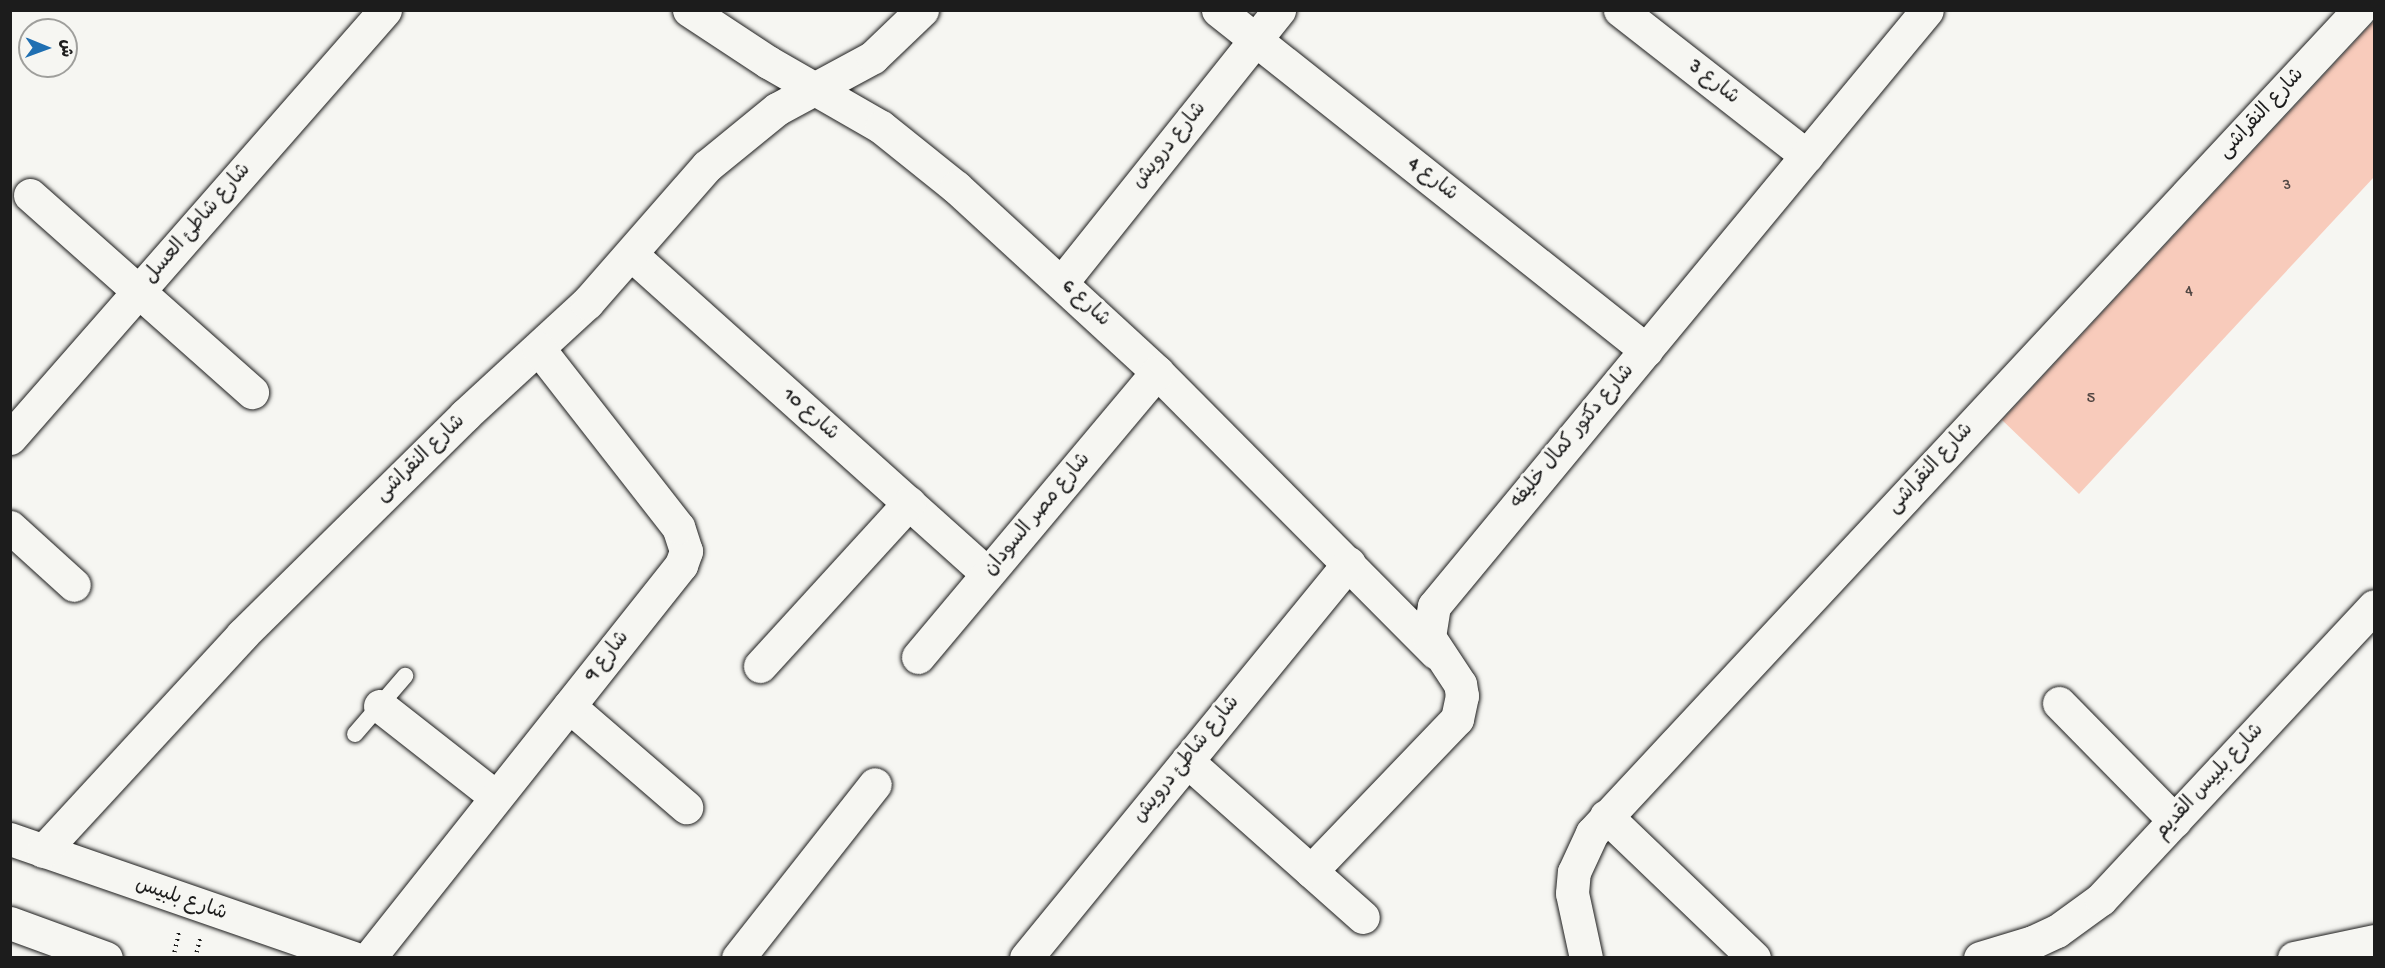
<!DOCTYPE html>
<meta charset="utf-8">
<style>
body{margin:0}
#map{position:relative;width:2385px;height:968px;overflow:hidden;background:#f6f6f2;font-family:"Gochi Hand","Playpen Sans Arabic",sans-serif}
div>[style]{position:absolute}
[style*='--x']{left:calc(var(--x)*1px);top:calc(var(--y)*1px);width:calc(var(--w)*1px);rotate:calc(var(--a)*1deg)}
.building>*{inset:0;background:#f8cbbb}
.path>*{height:4px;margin-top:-2px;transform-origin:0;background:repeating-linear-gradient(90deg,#1c1c1c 0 1.5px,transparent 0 6px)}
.roads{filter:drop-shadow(0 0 2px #1c1c1c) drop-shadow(0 0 2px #1c1c1c)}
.service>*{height:16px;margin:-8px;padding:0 8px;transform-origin:8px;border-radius:8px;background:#f6f6f2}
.minor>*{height:33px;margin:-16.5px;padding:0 16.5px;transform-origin:16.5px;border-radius:16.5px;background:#f6f6f2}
span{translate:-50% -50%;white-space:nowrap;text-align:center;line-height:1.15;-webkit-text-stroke:6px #f6f6f2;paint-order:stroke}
.number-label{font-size:16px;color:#534844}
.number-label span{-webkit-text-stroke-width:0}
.street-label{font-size:20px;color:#1c1c1c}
.frame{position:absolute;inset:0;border:12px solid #1c1c1c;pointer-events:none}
.north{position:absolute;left:18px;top:18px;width:60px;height:60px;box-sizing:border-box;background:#f6f6f2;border:2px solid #9f9f9c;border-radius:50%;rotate:91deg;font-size:16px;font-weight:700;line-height:24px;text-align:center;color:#1c1c1c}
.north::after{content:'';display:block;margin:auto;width:21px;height:27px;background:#1f6fb2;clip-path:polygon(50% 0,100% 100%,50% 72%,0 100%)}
</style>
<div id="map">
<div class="building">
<div style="clip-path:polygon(2374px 21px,2374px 177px,2079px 494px,2002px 420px)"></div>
</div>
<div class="path">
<div style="--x:173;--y:958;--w:27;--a:-77"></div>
<div style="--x:195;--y:958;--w:20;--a:-75"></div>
</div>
<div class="roads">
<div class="service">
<div style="--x:355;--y:734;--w:77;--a:-49.2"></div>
</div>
<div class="minor">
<div style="--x:689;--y:10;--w:95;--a:33.4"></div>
<div style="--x:768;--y:62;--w:130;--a:29.9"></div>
<div style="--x:881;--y:127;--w:96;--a:38.7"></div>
<div style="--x:956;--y:187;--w:273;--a:42.6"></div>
<div style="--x:1157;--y:372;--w:395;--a:45.2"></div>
<div style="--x:1218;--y:10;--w:547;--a:38.46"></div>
<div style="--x:1620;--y:10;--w:237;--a:38"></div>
<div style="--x:30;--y:195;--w:297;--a:41.6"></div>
<div style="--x:632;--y:255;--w:477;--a:41.9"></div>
<div style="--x:1062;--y:282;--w:348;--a:-51.4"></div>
<div style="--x:10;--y:438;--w:569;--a:-48.78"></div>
<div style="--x:10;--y:527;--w:86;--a:42.2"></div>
<div style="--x:918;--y:657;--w:372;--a:-50"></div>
<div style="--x:760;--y:666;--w:221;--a:-47.6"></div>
<div style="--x:2059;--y:703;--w:165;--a:45.5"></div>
<div style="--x:380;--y:706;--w:147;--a:38.1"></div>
<div style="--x:569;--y:706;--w:155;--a:40.8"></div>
<div style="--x:1187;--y:761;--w:235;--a:41.6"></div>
<div style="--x:1606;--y:816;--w:205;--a:43.8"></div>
<div style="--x:10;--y:839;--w:363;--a:19.1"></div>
<div style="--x:43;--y:851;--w:294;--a:-47.3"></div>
<div style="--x:242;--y:635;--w:313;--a:-44.6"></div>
<div style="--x:465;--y:415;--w:166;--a:-42.6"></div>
<div style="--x:587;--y:303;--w:182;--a:-48.8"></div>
<div style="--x:707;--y:166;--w:90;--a:-39.2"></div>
<div style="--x:777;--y:109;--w:109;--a:-28.4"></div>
<div style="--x:873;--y:57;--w:68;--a:-43.8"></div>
<div style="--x:1311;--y:871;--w:211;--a:-46.2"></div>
<div style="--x:1457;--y:719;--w:24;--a:-78"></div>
<div style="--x:1462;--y:696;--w:12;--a:-99"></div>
<div style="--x:1460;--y:684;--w:56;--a:-123.4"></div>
<div style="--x:1429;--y:637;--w:31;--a:-81"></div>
<div style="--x:1434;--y:606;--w:773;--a:-50.4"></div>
<div style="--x:10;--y:923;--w:102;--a:20"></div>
<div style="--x:369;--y:958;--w:502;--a:-51.55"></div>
<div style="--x:681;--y:565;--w:15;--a:-70"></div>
<div style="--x:686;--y:551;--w:25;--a:-108"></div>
<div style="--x:678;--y:527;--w:226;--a:-128"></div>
<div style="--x:738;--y:958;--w:221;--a:-51.8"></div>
<div style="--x:1026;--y:958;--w:510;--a:-50.73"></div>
<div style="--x:1586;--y:958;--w:66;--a:-102.2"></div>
<div style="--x:1572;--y:893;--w:21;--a:-85"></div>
<div style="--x:1574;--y:872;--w:43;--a:-65.2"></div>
<div style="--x:1592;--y:833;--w:1125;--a:-47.02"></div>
<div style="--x:1980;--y:958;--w:55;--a:-16.8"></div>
<div style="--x:2033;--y:942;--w:26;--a:-25"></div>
<div style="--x:2057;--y:931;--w:54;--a:-36"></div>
<div style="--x:2101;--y:899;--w:400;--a:-47"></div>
<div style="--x:2294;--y:958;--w:82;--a:-12"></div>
</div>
</div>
<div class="number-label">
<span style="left:2287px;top:187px">3</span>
<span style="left:2189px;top:293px">4</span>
<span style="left:2091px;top:400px">5</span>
</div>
<div class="street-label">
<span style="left:1713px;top:83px;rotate:38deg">شارع 3</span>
<span style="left:2262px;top:114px;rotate:-47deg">شارع النقراشى</span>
<span style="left:1170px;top:146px;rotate:-51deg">شارع درويش</span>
<span style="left:1432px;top:180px;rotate:38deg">شارع 4</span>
<span style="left:198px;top:224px;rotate:-49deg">شارع شاطئ العسل</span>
<span style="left:1085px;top:304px;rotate:43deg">شارع 6</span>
<span style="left:810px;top:415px;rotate:42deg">شارع 10</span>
<span style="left:1573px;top:437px;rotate:-50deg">شارع دكتور كمال خليفه</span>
<span style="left:421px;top:459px;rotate:-44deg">شارع النقراشى</span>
<span style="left:1931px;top:469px;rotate:-47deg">شارع النقراشى</span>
<span style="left:1038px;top:515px;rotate:-50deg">شارع مصر السودان</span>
<span style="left:608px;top:657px;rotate:-52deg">شارع 9</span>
<span style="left:1187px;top:760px;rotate:-51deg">شارع شاطئ درويش</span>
<span style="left:2210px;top:782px;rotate:-47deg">شارع بلبيس القديم</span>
<span style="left:181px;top:900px;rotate:19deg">شارع بلبيس</span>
</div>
<div class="frame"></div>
<div class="north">ش</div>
</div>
